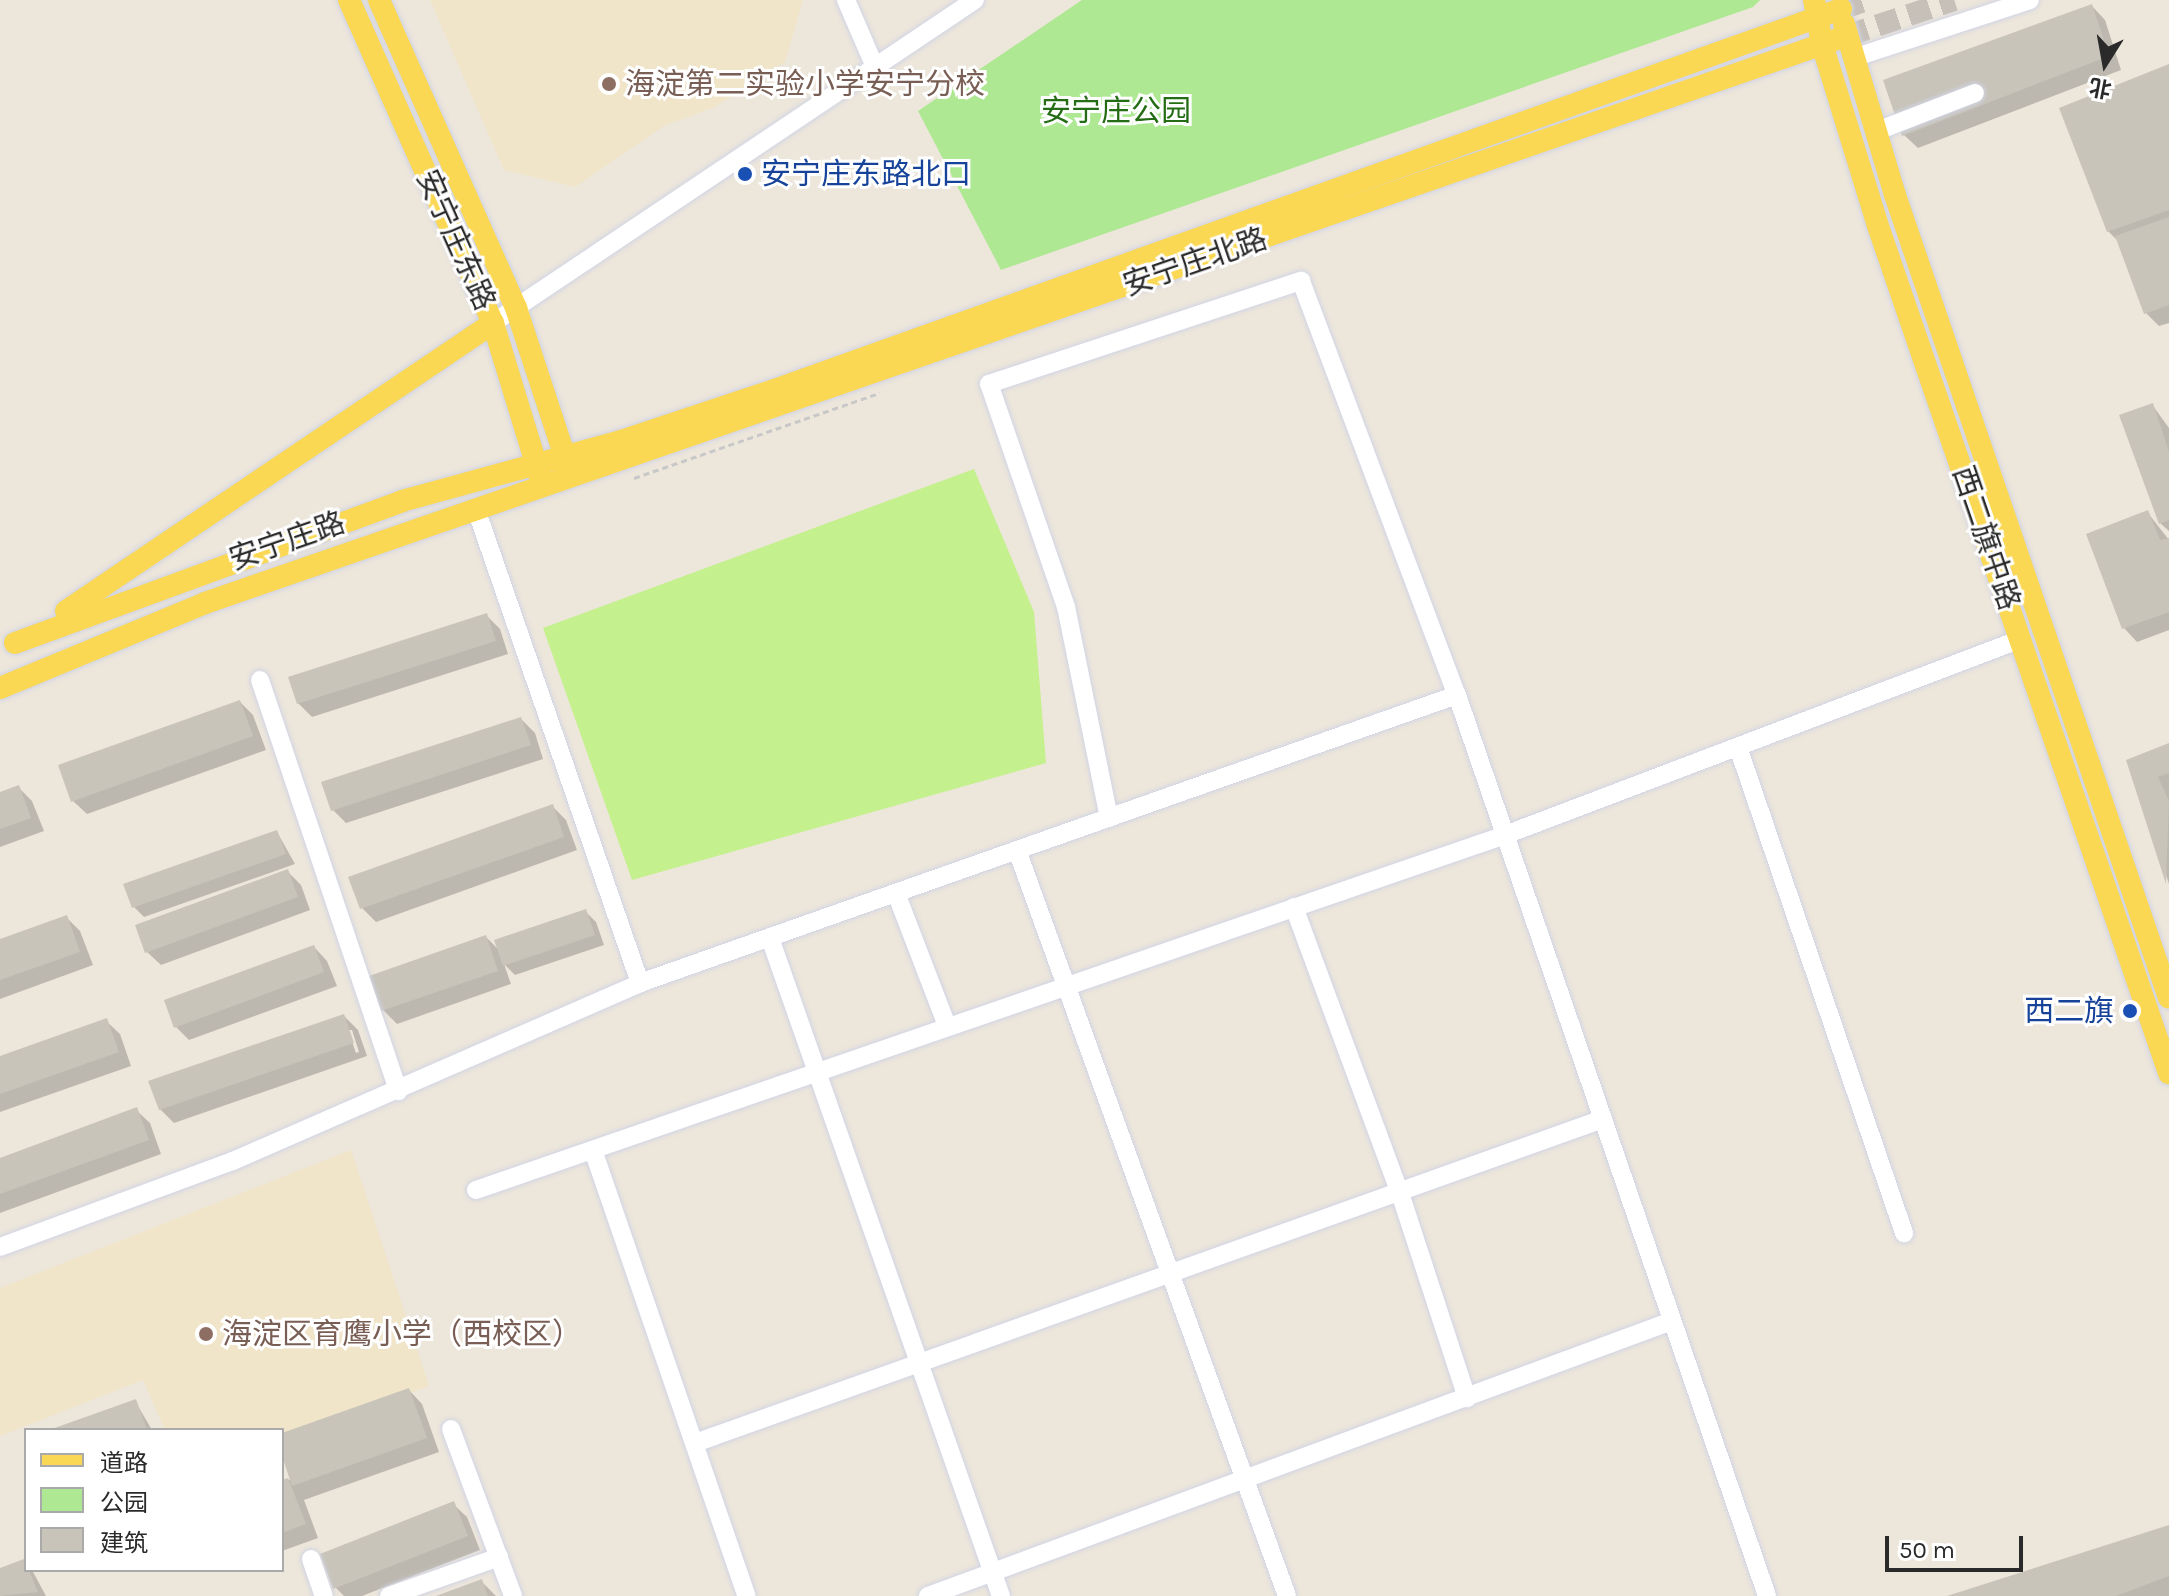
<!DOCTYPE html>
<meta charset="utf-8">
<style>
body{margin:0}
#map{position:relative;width:2169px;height:1596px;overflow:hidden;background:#ede6db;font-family:Karla,"Noto Sans SC",sans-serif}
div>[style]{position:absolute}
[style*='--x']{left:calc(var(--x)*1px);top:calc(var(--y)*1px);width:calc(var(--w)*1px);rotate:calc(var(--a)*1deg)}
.education>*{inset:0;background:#f0e5c9}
.green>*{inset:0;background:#aee893}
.pitch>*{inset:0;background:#c4f08e}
.shadow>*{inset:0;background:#0003}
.building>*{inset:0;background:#c8c4ba}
.major-tunnel>*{height:22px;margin-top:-11px;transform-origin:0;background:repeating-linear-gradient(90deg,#c6c0b8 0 22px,transparent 0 33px)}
.path>*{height:3px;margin-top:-1.5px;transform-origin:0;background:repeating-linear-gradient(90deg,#c8c8c8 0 6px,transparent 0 10px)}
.roads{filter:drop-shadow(0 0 2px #d0d4e4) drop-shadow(0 0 2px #d0d4e4)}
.minor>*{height:18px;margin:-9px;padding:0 9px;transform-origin:9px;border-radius:9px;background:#fff}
.major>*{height:22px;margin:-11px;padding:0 11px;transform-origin:11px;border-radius:11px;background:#fbd853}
.dots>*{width:22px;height:22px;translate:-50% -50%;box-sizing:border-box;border:4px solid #fff;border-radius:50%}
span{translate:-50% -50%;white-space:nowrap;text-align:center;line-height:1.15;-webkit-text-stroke:6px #fff;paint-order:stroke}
.education-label{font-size:30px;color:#785e54}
.left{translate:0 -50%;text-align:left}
.park-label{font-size:30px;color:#256d15}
.transit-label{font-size:30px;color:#164399}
.right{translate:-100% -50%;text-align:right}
.street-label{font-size:30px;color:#2a2a2a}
.legend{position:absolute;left:24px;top:1428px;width:260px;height:144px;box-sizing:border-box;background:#fff;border:2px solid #aaa;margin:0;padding:10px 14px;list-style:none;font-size:24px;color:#2a2a2a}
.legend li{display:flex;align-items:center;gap:16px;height:40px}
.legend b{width:40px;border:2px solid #aaa}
.north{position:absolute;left:2065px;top:24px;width:80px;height:80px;-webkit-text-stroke:6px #fff;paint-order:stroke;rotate:191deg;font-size:22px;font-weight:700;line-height:32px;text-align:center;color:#2a2a2a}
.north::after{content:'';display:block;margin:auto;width:28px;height:36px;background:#2a2a2a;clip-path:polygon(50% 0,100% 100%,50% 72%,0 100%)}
.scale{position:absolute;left:1885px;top:1536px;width:138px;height:36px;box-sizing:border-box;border:4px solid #2a2a2a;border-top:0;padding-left:10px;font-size:24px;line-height:28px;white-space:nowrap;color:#2a2a2a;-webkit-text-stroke:6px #fff;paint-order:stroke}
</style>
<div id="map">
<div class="education">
<div style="clip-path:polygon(430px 0,803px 0,785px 62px,715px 107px,664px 126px,575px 187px,504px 170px)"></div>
<div style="clip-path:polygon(351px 1150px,429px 1386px,282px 1442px,282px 1430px,165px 1430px,143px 1380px,0 1436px,0 1288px)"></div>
</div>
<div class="green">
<div style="clip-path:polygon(1082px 0,1760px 0,1753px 7px,1001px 270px,918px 111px)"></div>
</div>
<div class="pitch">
<div style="clip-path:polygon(974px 469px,1034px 612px,1046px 763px,632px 880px,543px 628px)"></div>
</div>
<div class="shadow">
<div style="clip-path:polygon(2092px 6px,2105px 20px,2121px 70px,1918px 148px,1904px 135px)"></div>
<div style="clip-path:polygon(2169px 67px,2169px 323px,2159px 326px,2145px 312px,2120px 243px,2108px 231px)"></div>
<div style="clip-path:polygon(2153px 406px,2169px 428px,2169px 531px,2160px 523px)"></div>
<div style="clip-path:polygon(2148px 513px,2169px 540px,2169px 630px,2137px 642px,2124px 628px)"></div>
<div style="clip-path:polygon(486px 615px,500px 629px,508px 654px,312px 717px,298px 703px)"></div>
<div style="clip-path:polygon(240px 702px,253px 715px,266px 750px,87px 814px,73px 801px)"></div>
<div style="clip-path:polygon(521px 719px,535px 733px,543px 759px,346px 823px,333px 810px)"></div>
<div style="clip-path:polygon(2169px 745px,2169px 884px,2129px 761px)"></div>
<div style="clip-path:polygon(19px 788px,32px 801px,44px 831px,0 847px,0 794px)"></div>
<div style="clip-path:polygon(552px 806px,566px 820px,577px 850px,376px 922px,362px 908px)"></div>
<div style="clip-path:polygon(277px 832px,295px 864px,144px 917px,134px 907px)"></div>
<div style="clip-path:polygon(287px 871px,301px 885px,310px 910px,161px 965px,147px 952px)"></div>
<div style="clip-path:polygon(586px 912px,596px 922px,604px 945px,515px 975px,504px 964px,511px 984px,397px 1024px,383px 1010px,486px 937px,501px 952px)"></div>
<div style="clip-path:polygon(67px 918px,80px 931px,93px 965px,0 999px,0 941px)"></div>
<div style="clip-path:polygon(314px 947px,327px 961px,337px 986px,189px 1040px,176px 1027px)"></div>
<div style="clip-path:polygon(evenodd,344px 1016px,358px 1030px,367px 1056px,174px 1123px,160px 1109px,344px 1016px,348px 1030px,352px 1030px,359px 1052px,356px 1053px,348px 1030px)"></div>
<div style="clip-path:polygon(106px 1021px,120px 1034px,131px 1066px,0 1112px,0 1058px)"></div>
<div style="clip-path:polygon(136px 1110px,150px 1123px,161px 1154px,0 1213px,0 1160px)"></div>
<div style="clip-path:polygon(409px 1390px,422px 1404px,439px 1452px,304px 1500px,318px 1538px,282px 1551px,282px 1482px,292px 1479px,282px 1435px)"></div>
<div style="clip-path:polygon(135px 1401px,152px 1430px,54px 1430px)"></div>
<div style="clip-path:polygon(453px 1504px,467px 1517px,480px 1550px,362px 1596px,344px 1596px,335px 1587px)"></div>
<div style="clip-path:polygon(2169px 1527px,2169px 1596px,1956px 1596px)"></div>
<div style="clip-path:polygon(0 1570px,32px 1570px,46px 1596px,0 1596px)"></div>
<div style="clip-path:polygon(482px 1582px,496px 1596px,441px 1596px)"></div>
</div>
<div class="building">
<div style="clip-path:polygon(2092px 4px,2109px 56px,1902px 136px,1883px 80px)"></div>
<div style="clip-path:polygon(2169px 64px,2169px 210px,2107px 232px,2059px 108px)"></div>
<div style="clip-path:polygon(2169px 217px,2169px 305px,2144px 314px,2115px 236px)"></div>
<div style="clip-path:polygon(2153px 403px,2169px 452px,2169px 520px,2159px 524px,2119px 415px)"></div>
<div style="clip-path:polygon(2148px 510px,2160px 540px,2169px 538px,2169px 612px,2122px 629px,2086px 534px)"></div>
<div style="clip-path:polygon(487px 613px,496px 641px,297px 704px,288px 677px)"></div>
<div style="clip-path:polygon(240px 700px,253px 736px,71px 802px,58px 765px)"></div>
<div style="clip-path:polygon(521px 717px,531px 745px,331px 811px,321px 782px)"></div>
<div style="clip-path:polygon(2169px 743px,2169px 773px,2158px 777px,2169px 801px,2166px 884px,2126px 760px)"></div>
<div style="clip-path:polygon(19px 785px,31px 818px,0 829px,0 792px)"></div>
<div style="clip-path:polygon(553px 804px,564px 837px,360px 909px,348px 877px)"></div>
<div style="clip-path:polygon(277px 830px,286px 854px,132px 908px,123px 884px)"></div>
<div style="clip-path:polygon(288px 869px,298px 897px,145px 953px,135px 925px)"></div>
<div style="clip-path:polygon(586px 909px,595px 935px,503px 966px,494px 940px)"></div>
<div style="clip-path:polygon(67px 915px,80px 952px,0 980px,0 939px)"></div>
<div style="clip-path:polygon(486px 935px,498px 971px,381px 1011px,369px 976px)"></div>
<div style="clip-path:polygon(314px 945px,324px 972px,174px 1028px,164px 1000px)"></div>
<div style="clip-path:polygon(344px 1014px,354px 1043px,159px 1110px,148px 1081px)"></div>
<div style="clip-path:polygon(107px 1018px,119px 1052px,0 1094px,0 1056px)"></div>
<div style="clip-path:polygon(137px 1107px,149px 1140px,0 1194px,0 1158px)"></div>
<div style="clip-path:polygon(409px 1388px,427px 1438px,292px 1486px,282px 1456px,282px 1433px)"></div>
<div style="clip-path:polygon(136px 1399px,147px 1430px,49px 1430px)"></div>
<div style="clip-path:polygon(288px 1478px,306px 1524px,282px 1533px,282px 1480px)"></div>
<div style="clip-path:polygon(454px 1501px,468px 1536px,333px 1589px,320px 1554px)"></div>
<div style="clip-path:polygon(2169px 1525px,2169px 1576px,2116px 1596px,1947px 1596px)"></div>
<div style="clip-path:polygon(24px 1559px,38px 1592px,0 1596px,0 1568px)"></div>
<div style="clip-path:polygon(482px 1579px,488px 1596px,436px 1596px)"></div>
</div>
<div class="major-tunnel">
<div style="--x:1841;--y:9;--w:28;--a:-19"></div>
<div style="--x:1846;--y:36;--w:114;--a:-18.4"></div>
</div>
<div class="path">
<div style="--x:634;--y:478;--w:260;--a:-19.1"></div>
</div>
<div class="roads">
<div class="minor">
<div style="--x:846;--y:0;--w:73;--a:66.6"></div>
<div style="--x:1853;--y:58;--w:186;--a:-18.1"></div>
<div style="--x:1877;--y:131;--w:105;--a:-21.2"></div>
<div style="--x:493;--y:323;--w:580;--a:-33.83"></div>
<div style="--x:476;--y:509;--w:502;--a:70.91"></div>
<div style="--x:260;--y:680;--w:434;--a:71.4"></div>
<div style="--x:1738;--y:747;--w:514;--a:71.14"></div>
<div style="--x:1109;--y:818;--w:215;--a:-101.5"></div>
<div style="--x:1066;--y:607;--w:236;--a:-109"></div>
<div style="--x:989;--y:384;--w:329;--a:-18.3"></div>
<div style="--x:1301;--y:281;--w:442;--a:69.4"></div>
<div style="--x:1457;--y:695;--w:953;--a:71.01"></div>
<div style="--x:1017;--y:850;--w:793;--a:70.1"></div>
<div style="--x:896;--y:893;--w:142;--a:69"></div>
<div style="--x:1294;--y:907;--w:305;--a:69.7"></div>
<div style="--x:1400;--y:1193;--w:216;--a:71.9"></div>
<div style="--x:770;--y:938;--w:697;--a:70.66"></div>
<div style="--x:593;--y:1150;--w:472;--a:71"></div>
<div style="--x:476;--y:1190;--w:1089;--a:-19.03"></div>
<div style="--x:1505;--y:835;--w:552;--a:-20.8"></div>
<div style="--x:0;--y:1247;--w:248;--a:-20.3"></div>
<div style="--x:233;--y:1161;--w:444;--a:-23.6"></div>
<div style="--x:640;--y:983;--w:866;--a:-19.42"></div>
<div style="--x:451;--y:1429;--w:178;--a:69.6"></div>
<div style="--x:695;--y:1443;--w:964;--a:-19.64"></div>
<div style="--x:311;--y:1559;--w:39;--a:71"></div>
<div style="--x:389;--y:1596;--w:117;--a:-19.5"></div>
<div style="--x:928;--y:1596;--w:793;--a:-20.29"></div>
</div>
<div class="major">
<div style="--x:349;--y:0;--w:354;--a:66"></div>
<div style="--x:493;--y:323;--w:161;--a:73"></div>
<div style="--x:379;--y:0;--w:337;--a:66"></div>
<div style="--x:516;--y:308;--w:169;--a:71.8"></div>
<div style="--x:1814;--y:0;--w:45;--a:79.7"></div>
<div style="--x:1822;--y:44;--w:190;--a:72.9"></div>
<div style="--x:1878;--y:226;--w:896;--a:71.04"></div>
<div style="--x:1844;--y:24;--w:178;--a:73.4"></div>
<div style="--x:1895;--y:195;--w:848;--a:71.16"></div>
<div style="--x:66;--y:611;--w:515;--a:-34"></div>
<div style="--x:15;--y:643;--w:412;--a:-20.1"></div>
<div style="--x:402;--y:501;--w:227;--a:-15.3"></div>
<div style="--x:621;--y:441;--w:161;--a:-18.4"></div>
<div style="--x:774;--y:390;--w:1133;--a:-19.65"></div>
<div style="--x:0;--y:688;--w:222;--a:-22.5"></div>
<div style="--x:205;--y:603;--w:1736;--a:-19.06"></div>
</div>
</div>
<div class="dots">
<div style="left:609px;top:84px;background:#8d6e63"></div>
<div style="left:745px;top:174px;background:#1a4fb4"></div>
<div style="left:2130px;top:1011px;background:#1a4fb4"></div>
<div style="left:206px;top:1334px;background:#8d6e63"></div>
</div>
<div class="education-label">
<span class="left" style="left:625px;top:84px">海淀第二实验小学安宁分校</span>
<span class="left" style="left:222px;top:1334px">海淀区育鹰小学（西校区）</span>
</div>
<div class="park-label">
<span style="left:1116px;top:111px">安宁庄公园</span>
</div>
<div class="transit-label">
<span class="left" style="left:761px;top:174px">安宁庄东路北口</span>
<span class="right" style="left:2114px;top:1011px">西二旗</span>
</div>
<div class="street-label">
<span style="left:456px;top:240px;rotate:66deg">安宁庄东路</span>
<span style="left:1195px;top:262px;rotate:-19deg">安宁庄北路</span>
<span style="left:1986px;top:538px;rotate:71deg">西二旗中路</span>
<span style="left:287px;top:541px;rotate:-19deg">安宁庄路</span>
</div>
<ul class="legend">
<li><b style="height:10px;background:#fbd853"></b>道路</li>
<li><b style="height:22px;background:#aee893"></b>公园</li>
<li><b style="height:22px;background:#c8c4ba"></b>建筑</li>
</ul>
<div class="north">北</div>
<div class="scale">50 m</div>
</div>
